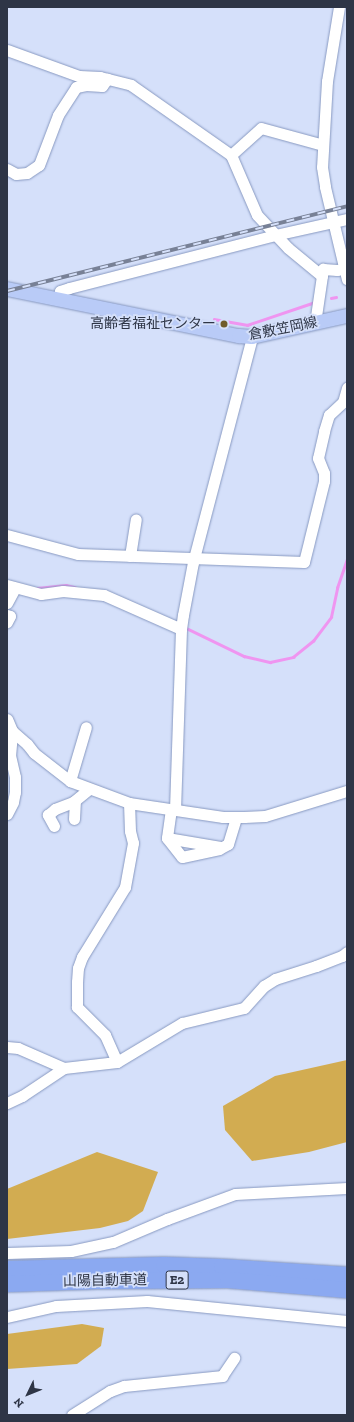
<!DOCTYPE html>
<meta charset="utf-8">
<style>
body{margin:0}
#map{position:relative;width:354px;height:1422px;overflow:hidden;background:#d5e0fa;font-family:"Zilla Slab","Noto Sans JP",serif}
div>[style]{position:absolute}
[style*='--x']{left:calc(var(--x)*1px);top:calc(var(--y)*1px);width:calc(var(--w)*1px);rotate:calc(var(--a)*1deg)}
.green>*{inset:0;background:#d2ac51}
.stream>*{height:2.5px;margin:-1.25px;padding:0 1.25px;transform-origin:1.25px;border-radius:1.25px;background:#ef95f0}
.roads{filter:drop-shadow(0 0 1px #8899c1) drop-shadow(0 0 1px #8899c1)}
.minor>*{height:11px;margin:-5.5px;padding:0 5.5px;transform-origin:5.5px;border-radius:5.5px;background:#fff}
.major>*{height:14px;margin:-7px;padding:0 7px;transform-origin:7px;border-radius:7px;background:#b9cbf7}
.highway>*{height:16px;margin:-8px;padding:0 8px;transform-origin:8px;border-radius:8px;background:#8ba9f1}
.rail>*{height:4px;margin-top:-2px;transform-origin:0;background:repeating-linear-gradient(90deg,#d5e0fa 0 8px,#788196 0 16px);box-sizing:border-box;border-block:1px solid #788196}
.dots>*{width:11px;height:11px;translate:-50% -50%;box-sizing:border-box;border:2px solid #d5e0fa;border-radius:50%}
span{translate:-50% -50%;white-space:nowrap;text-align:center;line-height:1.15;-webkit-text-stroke:3.5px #d5e0fa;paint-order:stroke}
.shield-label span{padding:1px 3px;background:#d5e0fa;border:1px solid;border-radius:3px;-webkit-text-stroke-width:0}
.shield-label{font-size:13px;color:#2e3546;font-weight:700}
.poi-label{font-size:14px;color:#2e3546}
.right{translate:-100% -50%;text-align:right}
.street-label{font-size:14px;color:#2e3546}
.frame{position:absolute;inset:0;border:8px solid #2e3546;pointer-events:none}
.north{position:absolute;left:8px;top:1374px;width:40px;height:40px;-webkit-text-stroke:3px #d5e0fa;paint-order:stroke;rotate:227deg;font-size:11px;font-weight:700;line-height:16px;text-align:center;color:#2e3546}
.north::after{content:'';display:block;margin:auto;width:14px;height:18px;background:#2e3546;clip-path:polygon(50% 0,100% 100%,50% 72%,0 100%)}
</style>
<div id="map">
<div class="green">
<div style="clip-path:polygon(347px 1060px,347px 1142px,309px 1152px,252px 1161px,225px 1130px,223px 1106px,275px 1076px)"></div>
<div style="clip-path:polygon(97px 1152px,158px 1172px,143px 1211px,128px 1221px,100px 1228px,7px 1239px,7px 1189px)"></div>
<div style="clip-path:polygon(82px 1324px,104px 1328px,101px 1346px,77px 1364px,7px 1369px,7px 1334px)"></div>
</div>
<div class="stream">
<div style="--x:331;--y:298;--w:5;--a:-11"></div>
<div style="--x:214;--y:319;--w:34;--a:10"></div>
<div style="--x:247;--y:325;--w:69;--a:-18.7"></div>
<div style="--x:37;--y:588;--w:29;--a:-6"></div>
<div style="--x:66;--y:585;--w:9;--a:13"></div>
<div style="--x:184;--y:627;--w:67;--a:25.8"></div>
<div style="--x:244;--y:656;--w:27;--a:13"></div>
<div style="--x:270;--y:662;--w:24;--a:-12"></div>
<div style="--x:293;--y:657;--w:26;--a:-39"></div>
<div style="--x:313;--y:641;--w:30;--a:-53"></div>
<div style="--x:331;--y:617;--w:30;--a:-78"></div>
<div style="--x:337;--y:588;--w:31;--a:-71"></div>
</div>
<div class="roads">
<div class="minor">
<div style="--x:339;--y:7;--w:75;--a:99.2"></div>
<div style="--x:327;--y:81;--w:86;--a:93.3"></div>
<div style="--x:322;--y:167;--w:20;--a:81"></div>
<div style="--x:325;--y:187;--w:95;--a:76.6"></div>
<div style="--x:7;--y:50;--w:77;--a:19.9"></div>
<div style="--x:79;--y:76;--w:21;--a:3"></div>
<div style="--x:100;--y:77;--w:32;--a:14"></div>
<div style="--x:131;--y:85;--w:122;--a:35"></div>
<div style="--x:231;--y:155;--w:65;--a:66.6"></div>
<div style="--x:257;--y:215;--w:45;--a:46.8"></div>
<div style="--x:288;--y:248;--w:44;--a:39.5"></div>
<div style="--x:231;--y:155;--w:40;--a:-42"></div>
<div style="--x:261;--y:128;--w:64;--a:15.3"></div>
<div style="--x:7;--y:169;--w:10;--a:29"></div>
<div style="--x:16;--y:174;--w:11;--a:-5"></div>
<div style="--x:27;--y:173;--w:14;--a:-34"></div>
<div style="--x:39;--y:165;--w:53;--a:-69.2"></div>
<div style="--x:58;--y:115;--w:33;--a:-57"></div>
<div style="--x:76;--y:87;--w:10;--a:-11"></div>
<div style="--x:86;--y:85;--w:16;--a:4"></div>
<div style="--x:102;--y:86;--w:9;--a:-54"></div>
<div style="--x:58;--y:300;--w:9;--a:-77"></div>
<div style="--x:60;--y:291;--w:9;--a:-18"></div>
<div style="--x:69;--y:288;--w:213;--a:-14.4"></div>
<div style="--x:275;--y:235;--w:74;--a:-12.5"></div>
<div style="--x:315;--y:323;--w:55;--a:-81.6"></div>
<div style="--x:323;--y:269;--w:14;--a:4"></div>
<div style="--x:337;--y:270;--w:8;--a:-14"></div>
<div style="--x:7;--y:535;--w:73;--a:15"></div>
<div style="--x:78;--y:554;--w:226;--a:2"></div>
<div style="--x:304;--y:562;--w:83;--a:-76.1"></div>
<div style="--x:324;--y:481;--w:8;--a:-90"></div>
<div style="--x:324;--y:473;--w:16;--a:-112"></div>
<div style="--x:318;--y:458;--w:28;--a:-77"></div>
<div style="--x:324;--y:431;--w:17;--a:-73"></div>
<div style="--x:329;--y:415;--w:19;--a:-43"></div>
<div style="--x:343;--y:402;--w:15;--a:-74"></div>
<div style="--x:130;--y:556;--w:37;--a:-81"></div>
<div style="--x:7;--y:585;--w:35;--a:15"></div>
<div style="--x:41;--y:594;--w:22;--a:-8"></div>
<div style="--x:63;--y:591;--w:41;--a:5.6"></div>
<div style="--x:104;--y:595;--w:84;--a:23.8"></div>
<div style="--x:7;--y:603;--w:17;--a:-62"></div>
<div style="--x:7;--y:615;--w:3;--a:18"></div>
<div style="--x:10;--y:616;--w:7;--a:117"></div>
<div style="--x:7;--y:719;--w:13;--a:67"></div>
<div style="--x:12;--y:731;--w:20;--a:41"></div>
<div style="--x:27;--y:744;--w:11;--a:52"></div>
<div style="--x:34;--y:753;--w:46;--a:37.9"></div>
<div style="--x:70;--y:781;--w:63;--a:20.4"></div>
<div style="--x:129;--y:803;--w:95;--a:8.5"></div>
<div style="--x:223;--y:817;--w:21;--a:0"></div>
<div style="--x:244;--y:817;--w:21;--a:-3"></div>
<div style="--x:265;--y:816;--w:86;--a:-17"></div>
<div style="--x:70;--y:781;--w:56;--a:-73.5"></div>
<div style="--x:171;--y:809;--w:29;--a:98"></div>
<div style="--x:167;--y:838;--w:24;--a:52"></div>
<div style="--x:182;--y:857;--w:38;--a:-12"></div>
<div style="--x:219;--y:849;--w:10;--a:-29"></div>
<div style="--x:228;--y:844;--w:28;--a:-73"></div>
<div style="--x:175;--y:810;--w:181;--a:-88.1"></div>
<div style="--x:181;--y:629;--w:14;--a:-82"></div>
<div style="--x:183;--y:615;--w:54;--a:-79.3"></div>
<div style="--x:193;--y:562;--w:233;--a:-75.3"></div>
<div style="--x:7;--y:814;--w:13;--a:-63"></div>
<div style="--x:13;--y:802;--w:10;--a:-79"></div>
<div style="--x:15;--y:792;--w:15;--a:-90"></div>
<div style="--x:15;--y:777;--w:22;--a:-103"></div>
<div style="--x:10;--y:756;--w:25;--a:-85"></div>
<div style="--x:74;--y:819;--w:18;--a:-87"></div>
<div style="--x:54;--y:826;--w:13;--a:-119"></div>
<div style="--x:48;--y:815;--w:9;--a:-41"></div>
<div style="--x:55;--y:809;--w:19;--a:-21"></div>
<div style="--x:73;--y:802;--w:21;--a:-39"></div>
<div style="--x:167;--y:838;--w:54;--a:9.6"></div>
<div style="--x:7;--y:1047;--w:11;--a:5"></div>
<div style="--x:18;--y:1048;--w:50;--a:23.5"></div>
<div style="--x:117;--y:1062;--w:30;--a:-114"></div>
<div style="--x:105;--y:1035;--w:40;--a:-135"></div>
<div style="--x:77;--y:1007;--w:25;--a:-90"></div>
<div style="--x:77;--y:982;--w:14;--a:-86"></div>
<div style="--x:78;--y:968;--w:12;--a:-70"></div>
<div style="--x:82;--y:957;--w:82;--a:-58.4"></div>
<div style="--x:125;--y:887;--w:45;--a:-79.7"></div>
<div style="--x:133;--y:843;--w:12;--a:-104"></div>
<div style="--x:130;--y:831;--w:28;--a:-92"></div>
<div style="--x:7;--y:1103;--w:17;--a:-25"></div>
<div style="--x:22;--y:1096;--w:50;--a:-33.7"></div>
<div style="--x:64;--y:1068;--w:53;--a:-6.5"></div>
<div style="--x:117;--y:1062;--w:76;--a:-31"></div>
<div style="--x:182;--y:1023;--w:64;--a:-13.6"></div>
<div style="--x:244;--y:1008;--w:30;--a:-48"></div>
<div style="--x:264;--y:986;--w:13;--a:-32"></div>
<div style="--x:275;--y:979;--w:43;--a:-17.6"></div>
<div style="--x:316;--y:966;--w:28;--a:-21"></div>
<div style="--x:342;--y:956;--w:6;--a:-39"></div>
<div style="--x:7;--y:1253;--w:64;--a:-1.8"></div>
<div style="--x:71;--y:1251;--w:43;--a:-12.1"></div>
<div style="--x:113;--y:1242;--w:59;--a:-23.1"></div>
<div style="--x:167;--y:1219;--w:72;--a:-20.2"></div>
<div style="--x:235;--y:1194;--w:112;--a:-3.1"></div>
<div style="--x:7;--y:1317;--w:50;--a:-12.7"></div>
<div style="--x:56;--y:1306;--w:91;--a:-3.1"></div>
<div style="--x:147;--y:1301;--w:201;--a:5.7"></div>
<div style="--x:72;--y:1415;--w:45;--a:-32.3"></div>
<div style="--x:110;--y:1391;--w:15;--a:-20"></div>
<div style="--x:124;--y:1386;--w:99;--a:-5.8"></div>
<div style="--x:222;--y:1376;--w:22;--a:-56"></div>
</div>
<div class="major">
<div style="--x:7;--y:289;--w:237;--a:11.5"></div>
<div style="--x:239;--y:336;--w:13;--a:4"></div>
<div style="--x:252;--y:337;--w:97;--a:-12.5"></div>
</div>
<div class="highway">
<div style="--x:7;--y:1269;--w:157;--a:-1.5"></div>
<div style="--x:164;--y:1265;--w:58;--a:2"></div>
<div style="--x:222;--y:1267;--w:125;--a:3.7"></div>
<div style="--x:7;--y:1284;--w:90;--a:-1.9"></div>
<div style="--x:97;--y:1281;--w:131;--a:-0.4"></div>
<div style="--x:228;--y:1280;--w:119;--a:4.8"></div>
</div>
</div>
<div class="rail">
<div style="--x:7;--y:291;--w:350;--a:-14"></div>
</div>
<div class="dots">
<div style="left:224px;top:324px;background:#705c2b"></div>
</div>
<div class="shield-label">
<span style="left:177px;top:1280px">E2</span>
</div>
<div class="poi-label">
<span class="right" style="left:216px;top:324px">高齢者福祉センター</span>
</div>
<div class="street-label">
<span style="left:283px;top:329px;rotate:-11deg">倉敷笠岡線</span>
<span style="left:105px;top:1281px;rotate:-1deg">山陽自動車道</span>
</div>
<div class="frame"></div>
<div class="north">N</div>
</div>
